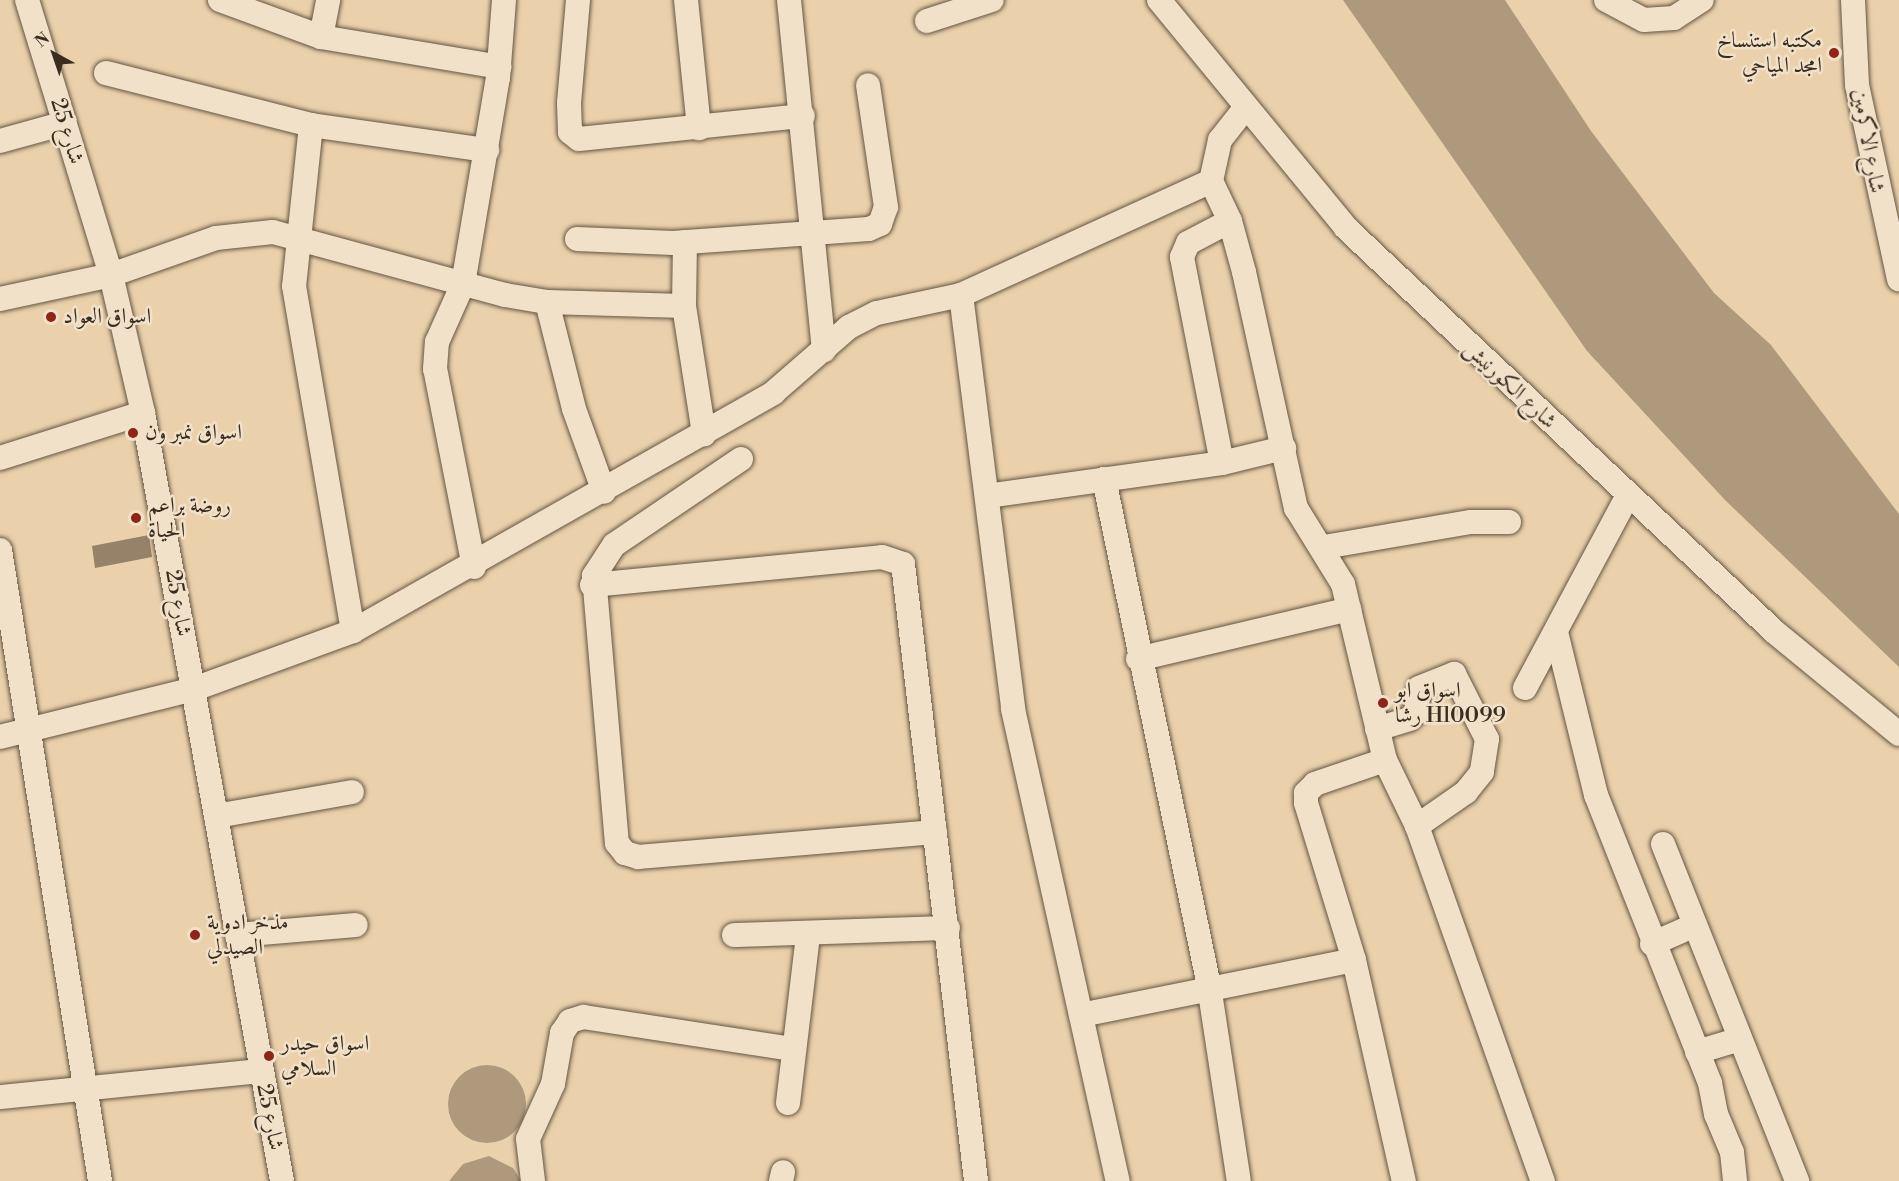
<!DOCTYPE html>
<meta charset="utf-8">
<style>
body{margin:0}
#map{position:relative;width:1899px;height:1181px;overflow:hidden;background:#ead1ac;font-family:"Libre Bodoni",Amiri,serif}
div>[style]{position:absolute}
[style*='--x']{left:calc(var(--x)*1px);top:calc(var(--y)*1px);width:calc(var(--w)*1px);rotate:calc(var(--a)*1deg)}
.water>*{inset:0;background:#ae997c}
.round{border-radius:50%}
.building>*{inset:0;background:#958268}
.roads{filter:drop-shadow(0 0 2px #655642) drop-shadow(0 0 2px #655642)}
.minor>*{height:24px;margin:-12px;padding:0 12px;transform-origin:12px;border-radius:12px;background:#f1e1c9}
.dots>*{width:16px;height:16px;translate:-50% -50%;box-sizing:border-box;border:3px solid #f1e1c9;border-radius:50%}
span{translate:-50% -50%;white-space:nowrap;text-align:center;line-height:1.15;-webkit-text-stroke:5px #f1e1c9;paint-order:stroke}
.poi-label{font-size:22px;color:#392d1f}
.right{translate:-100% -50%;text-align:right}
.left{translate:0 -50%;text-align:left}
.street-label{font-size:22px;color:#392d1f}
.north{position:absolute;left:24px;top:24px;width:60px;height:60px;-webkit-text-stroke:4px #f1e1c9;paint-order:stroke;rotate:320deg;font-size:16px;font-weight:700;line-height:24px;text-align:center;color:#392d1f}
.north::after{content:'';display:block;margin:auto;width:21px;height:27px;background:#392d1f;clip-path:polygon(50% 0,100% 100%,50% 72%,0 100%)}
</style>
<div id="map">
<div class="water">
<div style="clip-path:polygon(1343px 0,1505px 0,1591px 131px,1714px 293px,1771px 345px,1899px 514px,1899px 667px,1725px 500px,1587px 351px)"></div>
<div class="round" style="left:448px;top:1065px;width:78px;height:78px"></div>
<div style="clip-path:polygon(489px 1156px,513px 1168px,521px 1181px,449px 1181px,463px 1164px)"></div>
</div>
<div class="building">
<div style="clip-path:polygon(149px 535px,152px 557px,95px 568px,92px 546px)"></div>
</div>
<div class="roads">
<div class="minor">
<div style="--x:27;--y:0;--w:288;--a:73"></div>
<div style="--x:111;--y:275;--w:142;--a:76.9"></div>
<div style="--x:143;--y:413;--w:780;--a:79.74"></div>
<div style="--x:220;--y:0;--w:108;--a:20.1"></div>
<div style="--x:321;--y:37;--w:181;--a:9.5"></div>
<div style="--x:578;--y:0;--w:103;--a:95"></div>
<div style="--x:569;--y:103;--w:29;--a:88"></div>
<div style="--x:570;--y:132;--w:11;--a:38"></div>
<div style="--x:579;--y:139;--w:225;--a:-5.9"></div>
<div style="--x:686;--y:0;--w:129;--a:84.2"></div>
<div style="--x:789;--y:0;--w:352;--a:84.3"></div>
<div style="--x:1159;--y:0;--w:295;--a:50.6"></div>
<div style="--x:1346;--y:228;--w:591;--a:43.29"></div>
<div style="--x:1776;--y:633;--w:159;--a:39.4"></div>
<div style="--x:1606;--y:0;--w:43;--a:27.8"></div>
<div style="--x:1644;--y:20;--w:30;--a:-4"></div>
<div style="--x:1674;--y:18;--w:33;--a:-33"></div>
<div style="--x:1853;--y:0;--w:85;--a:87.3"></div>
<div style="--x:1857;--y:85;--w:199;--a:77.8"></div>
<div style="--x:927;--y:21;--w:68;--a:-17.9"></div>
<div style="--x:321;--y:37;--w:38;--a:-79"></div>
<div style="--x:106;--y:73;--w:211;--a:14.2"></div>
<div style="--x:311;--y:125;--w:178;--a:8.1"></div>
<div style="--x:311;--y:125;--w:162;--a:96"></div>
<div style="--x:294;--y:286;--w:350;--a:80.3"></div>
<div style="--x:0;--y:141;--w:67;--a:-15.5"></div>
<div style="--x:1211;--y:181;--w:44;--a:64.6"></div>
<div style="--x:1230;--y:221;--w:53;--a:74.6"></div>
<div style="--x:1244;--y:272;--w:242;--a:77.6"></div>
<div style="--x:1296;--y:508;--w:89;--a:58.3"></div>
<div style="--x:1343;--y:584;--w:181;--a:76.6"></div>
<div style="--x:1385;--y:760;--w:73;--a:64.1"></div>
<div style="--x:1417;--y:826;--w:377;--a:70.5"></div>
<div style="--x:577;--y:239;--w:96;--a:2.4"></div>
<div style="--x:673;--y:243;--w:196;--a:-4.1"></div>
<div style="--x:869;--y:229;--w:12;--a:-24"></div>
<div style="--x:880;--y:224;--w:18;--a:-71"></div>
<div style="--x:886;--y:207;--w:123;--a:-98.4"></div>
<div style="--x:685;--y:242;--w:64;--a:90.9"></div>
<div style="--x:684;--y:306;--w:130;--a:81.1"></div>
<div style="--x:961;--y:295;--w:417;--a:82.8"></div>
<div style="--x:1013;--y:709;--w:484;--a:77.5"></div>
<div style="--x:0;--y:299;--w:114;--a:-12.2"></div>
<div style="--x:111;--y:275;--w:111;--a:-19.4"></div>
<div style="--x:216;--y:238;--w:57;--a:-6"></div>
<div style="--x:273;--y:232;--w:240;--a:15.2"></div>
<div style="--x:505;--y:295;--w:43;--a:9.5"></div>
<div style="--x:547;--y:302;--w:137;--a:1.7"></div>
<div style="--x:547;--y:302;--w:110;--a:75.8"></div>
<div style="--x:574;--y:409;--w:88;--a:70.1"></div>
<div style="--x:0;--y:458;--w:150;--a:-17.5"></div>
<div style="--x:741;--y:459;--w:153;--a:145.9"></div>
<div style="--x:614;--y:545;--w:37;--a:123"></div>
<div style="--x:594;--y:576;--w:268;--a:85.1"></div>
<div style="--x:617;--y:843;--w:13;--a:51"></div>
<div style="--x:625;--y:853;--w:14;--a:17"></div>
<div style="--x:638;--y:857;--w:298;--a:-4.8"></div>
<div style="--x:1222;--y:463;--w:210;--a:-101"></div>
<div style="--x:1182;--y:257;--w:15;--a:-67"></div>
<div style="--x:1188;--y:243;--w:47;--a:-27.6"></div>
<div style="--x:1104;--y:479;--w:518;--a:78.3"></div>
<div style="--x:1209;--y:986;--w:197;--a:81.3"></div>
<div style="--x:987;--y:496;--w:237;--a:-8"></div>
<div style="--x:1222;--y:463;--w:64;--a:-13.6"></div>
<div style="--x:1324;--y:547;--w:149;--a:-9.7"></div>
<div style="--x:1471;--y:522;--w:38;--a:0"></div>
<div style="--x:0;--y:550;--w:639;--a:80.99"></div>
<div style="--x:474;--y:567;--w:202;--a:-101.1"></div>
<div style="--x:435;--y:369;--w:27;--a:-86"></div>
<div style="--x:437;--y:342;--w:64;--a:-65.9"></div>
<div style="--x:463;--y:284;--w:209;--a:-80.4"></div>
<div style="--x:498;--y:78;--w:78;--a:-85.6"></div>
<div style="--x:592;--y:585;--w:291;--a:-5.5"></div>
<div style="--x:882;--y:557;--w:22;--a:18"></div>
<div style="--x:903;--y:564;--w:621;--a:83.25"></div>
<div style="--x:1557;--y:636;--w:164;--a:76.2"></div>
<div style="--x:1596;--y:795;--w:310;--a:68.4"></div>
<div style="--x:1710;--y:1083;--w:32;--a:79"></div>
<div style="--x:1716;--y:1114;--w:41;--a:67.2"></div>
<div style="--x:1732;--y:1152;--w:29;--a:84"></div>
<div style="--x:1138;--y:659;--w:217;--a:-13.3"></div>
<div style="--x:1525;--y:688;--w:219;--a:-61.9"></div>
<div style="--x:1377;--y:729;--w:34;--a:-17"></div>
<div style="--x:1409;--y:719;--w:9;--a:-41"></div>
<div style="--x:1416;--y:713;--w:25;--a:-83"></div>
<div style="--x:1419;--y:688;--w:38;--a:-22"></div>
<div style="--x:1454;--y:674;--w:73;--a:63.1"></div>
<div style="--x:1487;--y:739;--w:33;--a:99"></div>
<div style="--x:1482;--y:772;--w:26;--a:129"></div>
<div style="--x:1466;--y:792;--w:60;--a:145.2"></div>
<div style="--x:0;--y:737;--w:200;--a:-13.9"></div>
<div style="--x:194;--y:689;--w:169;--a:-20"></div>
<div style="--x:353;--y:631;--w:483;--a:-29.5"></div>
<div style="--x:773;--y:393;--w:101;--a:-41"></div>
<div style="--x:849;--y:327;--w:31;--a:-27"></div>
<div style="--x:877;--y:313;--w:86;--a:-12.1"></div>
<div style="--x:961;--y:295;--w:275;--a:-24.5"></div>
<div style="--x:1211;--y:181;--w:42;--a:-77.6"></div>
<div style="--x:1220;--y:140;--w:42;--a:-51.8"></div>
<div style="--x:1385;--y:760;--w:74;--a:161.1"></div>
<div style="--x:1315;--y:784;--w:13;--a:135"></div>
<div style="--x:1306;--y:793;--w:10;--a:90"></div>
<div style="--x:1306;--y:803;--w:164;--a:73"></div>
<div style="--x:1354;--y:960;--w:227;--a:77.3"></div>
<div style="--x:216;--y:816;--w:138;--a:-10"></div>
<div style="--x:1663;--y:844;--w:363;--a:68.3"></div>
<div style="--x:237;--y:935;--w:119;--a:-4.8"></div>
<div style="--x:734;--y:935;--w:214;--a:-1.9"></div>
<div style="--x:1652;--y:944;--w:47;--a:-23.8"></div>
<div style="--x:1081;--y:1015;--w:278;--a:-11.4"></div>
<div style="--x:1697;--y:1052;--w:45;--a:-16.8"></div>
<div style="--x:0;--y:1097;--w:262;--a:-5.7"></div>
<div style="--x:788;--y:1103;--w:168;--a:-83.2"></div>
<div style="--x:533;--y:1181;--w:42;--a:-96.8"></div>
<div style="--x:528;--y:1139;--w:60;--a:-65.6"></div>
<div style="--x:553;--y:1084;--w:52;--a:-80"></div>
<div style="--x:562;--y:1033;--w:14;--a:-56"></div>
<div style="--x:570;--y:1021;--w:14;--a:-17"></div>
<div style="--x:583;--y:1017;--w:212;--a:8.7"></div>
<div style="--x:781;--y:1181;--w:9;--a:-77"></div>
</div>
</div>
<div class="dots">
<div style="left:1834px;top:53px;background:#8f2418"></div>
<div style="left:51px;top:317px;background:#8f2418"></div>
<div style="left:133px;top:433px;background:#8f2418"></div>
<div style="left:136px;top:518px;background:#8f2418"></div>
<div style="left:1383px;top:703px;background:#8f2418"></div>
<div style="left:195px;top:935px;background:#8f2418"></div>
<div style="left:269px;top:1056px;background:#8f2418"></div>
</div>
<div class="poi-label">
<span class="right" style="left:1822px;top:53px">مكتبه استنساخ<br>امجد المياحي</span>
<span class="left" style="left:63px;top:317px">اسواق العواد</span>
<span class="left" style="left:145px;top:433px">اسواق نمبر ون</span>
<span class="left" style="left:148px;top:518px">روضة براعم<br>الحياة</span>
<span class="left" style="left:1395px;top:703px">اسواق ابو<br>رشا Hl0099</span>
<span class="left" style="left:207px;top:935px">مذخر ادوية<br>الصيدلي</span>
<span class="left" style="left:281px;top:1056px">اسواق حيدر<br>السلامي</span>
</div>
<div class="street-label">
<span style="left:67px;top:131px;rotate:73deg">شارع 25</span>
<span style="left:1868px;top:141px;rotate:80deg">شارع الاكرمين</span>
<span style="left:1510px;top:385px;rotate:43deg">شارع الكورنيش</span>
<span style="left:178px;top:603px;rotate:80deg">شارع 25</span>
<span style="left:270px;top:1117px;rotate:79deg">شارع 25</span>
</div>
<div class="north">N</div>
</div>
